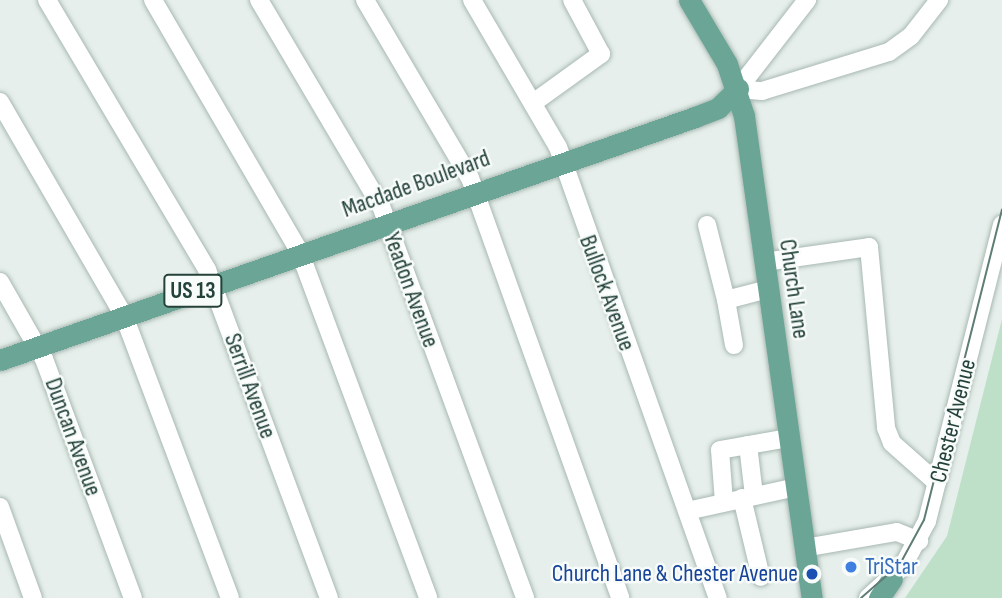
<!DOCTYPE html>
<style>
body{margin:0}
#map{position:relative;width:1002px;height:598px;overflow:hidden;background:#e6efeb;font-family:"Sofia Sans Condensed",sans-serif}
div>[style]{position:absolute}
[style*='--x']{left:calc(var(--x)*1px);top:calc(var(--y)*1px);width:calc(var(--w)*1px);rotate:calc(var(--a)*1deg)}
.green>*{inset:0;background:#bfe0c8}
.roads{filter:drop-shadow(0 0 2px #a8b8b2) drop-shadow(0 0 2px #a8b8b2)}
.minor>*{height:18px;margin:-9px;padding:0 9px;transform-origin:9px;border-radius:9px;background:#fff}
.major>*{height:21px;margin:-10.5px;padding:0 10.5px;transform-origin:10.5px;border-radius:10.5px;background:#6aa596}
.tram>*{height:2px;margin:-1px;padding:0 1px;transform-origin:1px;border-radius:1px;background:#5f7d75}
.dots>*{width:19px;height:19px;translate:-50% -50%;box-sizing:border-box;border:4px solid #f7fbf9;border-radius:50%}
span{translate:-50% -50%;white-space:nowrap;text-align:center;line-height:1.15;-webkit-text-stroke:5px #f7fbf9;paint-order:stroke}
.shield-label span{padding:2px 5px;background:#f7fbf9;border:2px solid;border-radius:5px;-webkit-text-stroke-width:0}
.shield-label{font-size:23px;color:#24423a;font-weight:700}
.street-label{font-size:24px;color:#24423a}
.shop-label{font-size:24px;color:#366cbe}
.left{translate:0 -50%;text-align:left}
.transit-label{font-size:24px;color:#164399}
.right{translate:-100% -50%;text-align:right}
</style>
<div id="map">
<div class="green">
<div style="clip-path:polygon(1002px 319px,1002px 598px,905px 598px,947px 536px)"></div>
</div>
<div class="roads">
<div class="minor">
<div style="--x:47;--y:0;--w:314;--a:59.3"></div>
<div style="--x:207;--y:270;--w:350;--a:69.6"></div>
<div style="--x:153;--y:0;--w:293;--a:59.8"></div>
<div style="--x:300;--y:253;--w:368;--a:69.6"></div>
<div style="--x:259;--y:0;--w:239;--a:59.4"></div>
<div style="--x:381;--y:206;--w:418;--a:69.8"></div>
<div style="--x:365;--y:0;--w:207;--a:59.5"></div>
<div style="--x:470;--y:178;--w:446;--a:70.3"></div>
<div style="--x:472;--y:0;--w:170;--a:59.7"></div>
<div style="--x:558;--y:147;--w:479;--a:70.5"></div>
<div style="--x:738;--y:89;--w:24;--a:5"></div>
<div style="--x:762;--y:91;--w:133;--a:-17.1"></div>
<div style="--x:889;--y:52;--w:27;--a:-36"></div>
<div style="--x:911;--y:36;--w:46;--a:-52.1"></div>
<div style="--x:738;--y:89;--w:113;--a:-52.2"></div>
<div style="--x:0;--y:102;--w:247;--a:59.9"></div>
<div style="--x:124;--y:316;--w:301;--a:69.4"></div>
<div style="--x:533;--y:103;--w:84;--a:-35.8"></div>
<div style="--x:601;--y:54;--w:61;--a:-118.2"></div>
<div style="--x:707;--y:225;--w:77;--a:75.8"></div>
<div style="--x:764;--y:262;--w:106;--a:-8.1"></div>
<div style="--x:869;--y:247;--w:182;--a:84.6"></div>
<div style="--x:886;--y:428;--w:16;--a:68"></div>
<div style="--x:892;--y:443;--w:60;--a:41.6"></div>
<div style="--x:0;--y:282;--w:89;--a:60.3"></div>
<div style="--x:44;--y:359;--w:255;--a:69.6"></div>
<div style="--x:734;--y:345;--w:46;--a:-100.1"></div>
<div style="--x:726;--y:300;--w:43;--a:-14.7"></div>
<div style="--x:748;--y:445;--w:50;--a:83.2"></div>
<div style="--x:742;--y:498;--w:81;--a:76.5"></div>
<div style="--x:724;--y:502;--w:52;--a:-94.4"></div>
<div style="--x:720;--y:450;--w:70;--a:-9.9"></div>
<div style="--x:0;--y:507;--w:97;--a:70.1"></div>
<div style="--x:687;--y:511;--w:112;--a:-12.4"></div>
<div style="--x:804;--y:548;--w:94;--a:-9.8"></div>
<div style="--x:897;--y:532;--w:24;--a:22"></div>
<div style="--x:868;--y:598;--w:47;--a:-42.4"></div>
<div style="--x:903;--y:566;--w:51;--a:-61.9"></div>
<div style="--x:927;--y:521;--w:306;--a:-75.8"></div>
</div>
<div class="major">
<div style="--x:689;--y:0;--w:74;--a:59.3"></div>
<div style="--x:727;--y:64;--w:55;--a:71.9"></div>
<div style="--x:744;--y:116;--w:487;--a:82"></div>
<div style="--x:0;--y:360;--w:736;--a:-19.27"></div>
<div style="--x:695;--y:117;--w:25;--a:-21"></div>
<div style="--x:718;--y:108;--w:28;--a:-44"></div>
<div style="--x:879;--y:598;--w:23;--a:-56"></div>
</div>
</div>
<div class="tram">
<div style="--x:861;--y:598;--w:52;--a:-41.1"></div>
<div style="--x:900;--y:564;--w:50;--a:-61.4"></div>
<div style="--x:924;--y:520;--w:320;--a:-75.9"></div>
</div>
<div class="dots">
<div style="left:851px;top:567px;background:#3f7fe0"></div>
<div style="left:812px;top:574px;background:#1a4fb4"></div>
</div>
<div class="shield-label">
<span style="left:193px;top:291px">US 13</span>
</div>
<div class="street-label">
<span style="left:416px;top:184px;rotate:-20deg">Macdade Boulevard</span>
<span style="left:794px;top:289px;rotate:82deg">Church Lane</span>
<span style="left:411px;top:290px;rotate:70deg">Yeadon Avenue</span>
<span style="left:607px;top:293px;rotate:70deg">Bullock Avenue</span>
<span style="left:250px;top:386px;rotate:70deg">Serrill Avenue</span>
<span style="left:953px;top:421px;rotate:-76deg">Chester Avenue</span>
<span style="left:73px;top:437px;rotate:70deg">Duncan Avenue</span>
</div>
<div class="shop-label">
<span class="left" style="left:865px;top:567px">TriStar</span>
</div>
<div class="transit-label">
<span class="right" style="left:798px;top:574px">Church Lane &amp; Chester Avenue</span>
</div>
</div>
